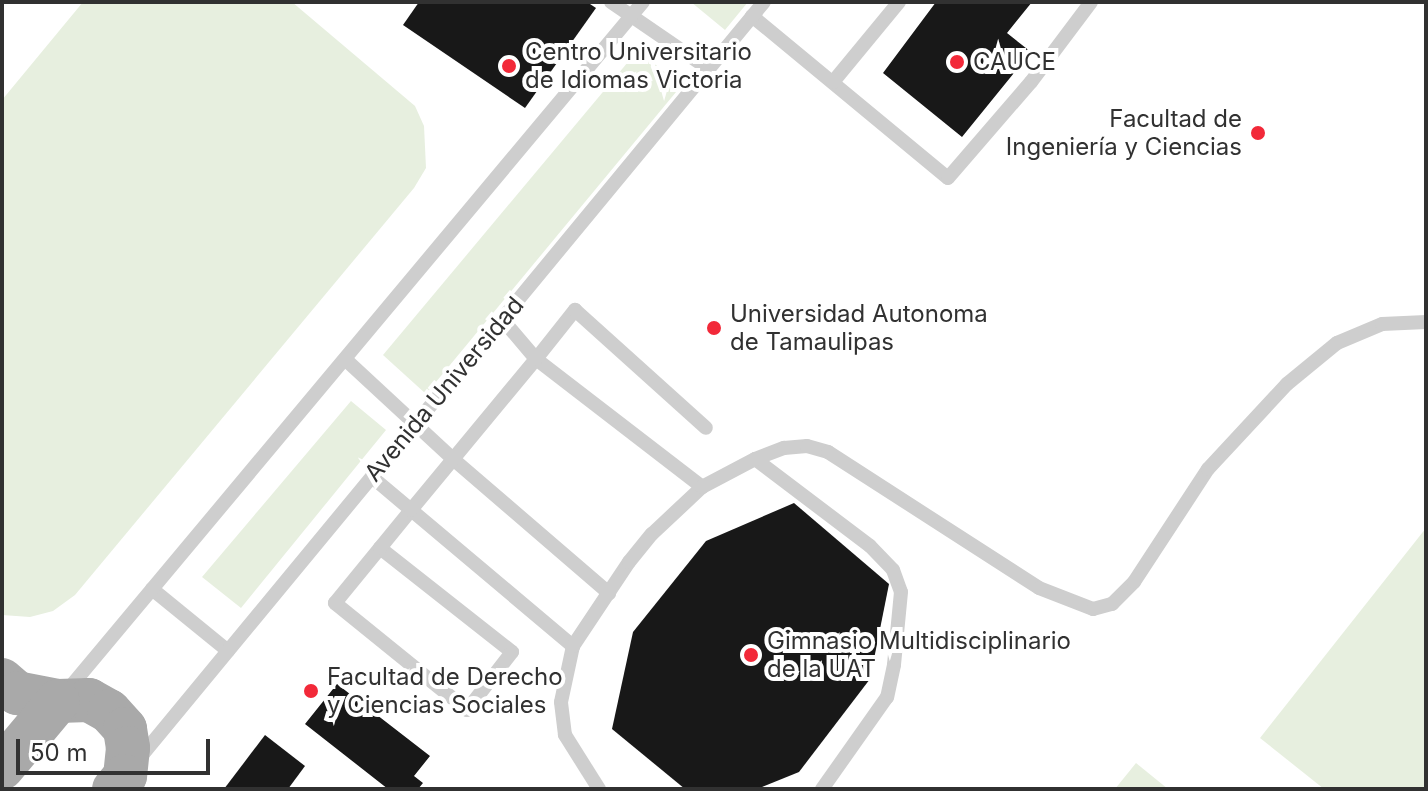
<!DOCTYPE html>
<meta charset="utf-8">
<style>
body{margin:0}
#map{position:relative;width:1428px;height:791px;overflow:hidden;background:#fff;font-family:Inter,sans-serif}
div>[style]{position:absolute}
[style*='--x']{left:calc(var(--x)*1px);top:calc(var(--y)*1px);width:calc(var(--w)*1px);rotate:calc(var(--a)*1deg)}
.green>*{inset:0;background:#e7efdf}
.building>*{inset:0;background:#181818}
.lane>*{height:14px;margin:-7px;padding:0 7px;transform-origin:7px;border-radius:7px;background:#cecece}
.primary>*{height:44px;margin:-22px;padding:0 22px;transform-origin:22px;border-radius:22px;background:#a9a9a9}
.dots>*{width:22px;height:22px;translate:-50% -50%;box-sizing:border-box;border:4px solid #fff;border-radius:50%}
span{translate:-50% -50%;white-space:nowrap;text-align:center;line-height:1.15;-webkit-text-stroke:8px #fff;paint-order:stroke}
.poi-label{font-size:24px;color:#313131}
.left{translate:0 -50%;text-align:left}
.right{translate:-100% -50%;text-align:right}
.street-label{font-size:24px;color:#313131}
.frame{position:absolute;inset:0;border:4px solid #313131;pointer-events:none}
.scale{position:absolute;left:16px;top:739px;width:194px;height:36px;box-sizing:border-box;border:4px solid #313131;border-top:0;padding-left:10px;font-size:24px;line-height:28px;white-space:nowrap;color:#313131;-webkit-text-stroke:6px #fff;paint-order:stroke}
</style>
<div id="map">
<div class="green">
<div style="clip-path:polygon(83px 2px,292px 2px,415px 106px,424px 126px,426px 168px,414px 188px,75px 595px,53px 611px,30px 617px,2px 615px,2px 100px)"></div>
<div style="clip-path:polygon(691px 2px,748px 2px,725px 30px)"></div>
<div style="clip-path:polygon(638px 50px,681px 86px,426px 394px,383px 355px)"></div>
<div style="clip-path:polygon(351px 401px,386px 430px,241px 608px,202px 577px)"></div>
<div style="clip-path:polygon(1426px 528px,1426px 789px,1324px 789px,1260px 738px)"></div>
<div style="clip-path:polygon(1136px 763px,1168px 789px,1115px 789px)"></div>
</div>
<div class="building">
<div style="clip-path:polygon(419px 2px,587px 2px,596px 8px,525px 108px,403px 25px)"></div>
<div style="clip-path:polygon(936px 2px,1032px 2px,1007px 33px,1031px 52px,962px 137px,883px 73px)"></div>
<div style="clip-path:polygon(794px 503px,889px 584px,870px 679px,799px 772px,757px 789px,685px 789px,612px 729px,633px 632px,706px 541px)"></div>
<div style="clip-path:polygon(337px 684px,430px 756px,414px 776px,423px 783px,418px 789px,388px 789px,305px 724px)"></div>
<div style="clip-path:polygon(265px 735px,305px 766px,288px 789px,224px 789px)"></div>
</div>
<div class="lane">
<div style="--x:611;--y:2;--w:119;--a:34.4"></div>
<div style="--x:752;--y:16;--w:254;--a:39.6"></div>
<div style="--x:948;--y:178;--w:127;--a:-49.2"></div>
<div style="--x:1031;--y:82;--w:100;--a:-53.1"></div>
<div style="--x:833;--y:82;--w:104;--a:-50.5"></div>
<div style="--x:502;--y:319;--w:52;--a:49.6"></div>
<div style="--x:536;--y:359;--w:210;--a:37.6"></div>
<div style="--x:345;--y:359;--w:147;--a:42.8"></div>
<div style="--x:453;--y:459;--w:206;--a:40.7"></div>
<div style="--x:755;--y:459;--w:144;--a:37.1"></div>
<div style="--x:870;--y:546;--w:33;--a:46"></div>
<div style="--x:893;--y:570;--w:23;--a:70"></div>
<div style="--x:901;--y:592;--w:73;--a:95.5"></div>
<div style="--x:894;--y:665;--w:33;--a:102"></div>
<div style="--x:887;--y:697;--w:113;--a:125.2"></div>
<div style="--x:372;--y:477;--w:263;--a:40.1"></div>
<div style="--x:380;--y:548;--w:168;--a:38.2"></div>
<div style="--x:512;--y:652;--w:73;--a:127.8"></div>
<div style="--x:467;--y:710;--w:170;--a:-141"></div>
<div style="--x:335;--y:603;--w:71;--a:-50.7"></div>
<div style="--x:380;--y:548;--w:49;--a:-50.8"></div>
<div style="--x:411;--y:510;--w:196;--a:-50.4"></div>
<div style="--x:536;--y:359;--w:63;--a:-51.5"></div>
<div style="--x:575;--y:310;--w:176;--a:42"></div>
<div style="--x:152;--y:589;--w:98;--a:39.2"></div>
<div style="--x:66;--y:692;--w:899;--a:-50.1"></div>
<div style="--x:138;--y:760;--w:983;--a:-50.45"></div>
<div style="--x:599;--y:789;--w:64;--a:-122.2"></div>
<div style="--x:565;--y:735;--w:33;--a:-97"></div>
<div style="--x:561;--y:702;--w:57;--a:-77.9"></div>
<div style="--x:573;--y:646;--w:101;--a:-56.3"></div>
<div style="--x:629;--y:562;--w:36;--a:-51"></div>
<div style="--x:652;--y:534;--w:69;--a:-43.2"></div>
<div style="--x:702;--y:487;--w:60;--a:-27.8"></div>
<div style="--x:755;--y:459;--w:31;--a:-21"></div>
<div style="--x:784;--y:448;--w:23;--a:-5"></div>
<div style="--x:807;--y:446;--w:22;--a:16"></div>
<div style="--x:828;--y:452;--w:251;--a:32.8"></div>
<div style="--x:1039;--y:588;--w:58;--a:21.3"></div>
<div style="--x:1093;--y:609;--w:20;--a:-15"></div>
<div style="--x:1112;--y:604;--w:31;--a:-45"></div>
<div style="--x:1134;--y:582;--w:135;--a:-56.8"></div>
<div style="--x:1208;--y:469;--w:116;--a:-47.1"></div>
<div style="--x:1287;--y:384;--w:65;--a:-39.4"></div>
<div style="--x:1337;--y:343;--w:49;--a:-22.9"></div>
<div style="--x:1382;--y:324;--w:44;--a:-2.6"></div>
</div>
<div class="primary">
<div style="--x:2;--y:680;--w:20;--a:41"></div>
<div style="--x:17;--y:693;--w:42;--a:11"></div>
<div style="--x:58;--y:701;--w:31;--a:-2"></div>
<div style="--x:89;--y:700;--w:23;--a:29"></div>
<div style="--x:109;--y:711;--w:24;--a:48"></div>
<div style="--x:125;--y:729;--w:19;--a:81"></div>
<div style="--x:128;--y:748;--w:28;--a:96"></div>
<div style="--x:125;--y:776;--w:17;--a:130"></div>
<div style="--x:2;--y:768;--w:87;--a:-50.1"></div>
</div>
<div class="dots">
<div style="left:957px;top:62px;background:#f22939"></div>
<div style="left:509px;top:66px;background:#f22939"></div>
<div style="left:1258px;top:133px;background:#f22939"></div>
<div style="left:714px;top:328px;background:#f22939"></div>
<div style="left:751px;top:655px;background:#f22939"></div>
<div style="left:311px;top:691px;background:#f22939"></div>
</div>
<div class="poi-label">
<span class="left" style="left:525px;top:66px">Centro Universitario<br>de Idiomas Victoria</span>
<span class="left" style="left:973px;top:62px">CAUCE</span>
<span class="right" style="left:1242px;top:133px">Facultad de<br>Ingeniería y Ciencias</span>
<span class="left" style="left:730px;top:328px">Universidad Autonoma<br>de Tamaulipas</span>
<span class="left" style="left:767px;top:655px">Gimnasio Multidisciplinario<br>de la UAT</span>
<span class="left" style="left:327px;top:691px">Facultad de Derecho<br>y Ciencias Sociales</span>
</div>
<div class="street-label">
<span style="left:444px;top:389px;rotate:-50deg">Avenida Universidad</span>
</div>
<div class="frame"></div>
<div class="scale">50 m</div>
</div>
